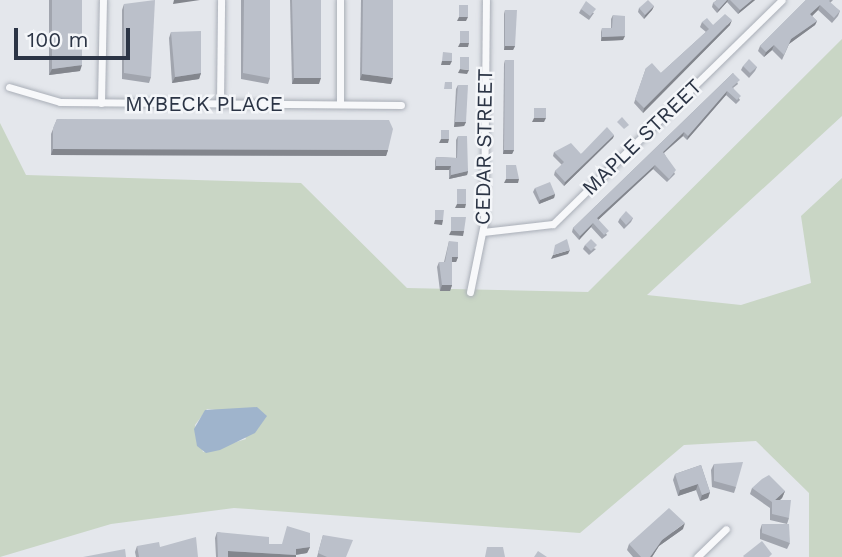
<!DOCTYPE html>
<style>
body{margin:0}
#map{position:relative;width:842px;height:557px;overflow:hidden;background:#e4e7ec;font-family:"Work Sans",sans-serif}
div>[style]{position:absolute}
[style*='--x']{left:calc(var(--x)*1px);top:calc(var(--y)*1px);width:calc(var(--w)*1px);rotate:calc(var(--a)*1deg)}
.green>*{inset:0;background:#c9d6c5}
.water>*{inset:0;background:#9fb4cc}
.roads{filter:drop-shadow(0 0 2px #a9aeb7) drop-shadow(0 0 2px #a9aeb7)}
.minor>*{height:7px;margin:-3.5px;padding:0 3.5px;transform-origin:3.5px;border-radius:3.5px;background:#f7f8fa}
.wall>*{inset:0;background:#a1a5ae}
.shaded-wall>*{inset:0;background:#83868d}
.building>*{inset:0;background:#bbc0ca}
span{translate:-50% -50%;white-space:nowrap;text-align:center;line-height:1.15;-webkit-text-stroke:5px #f4f6f9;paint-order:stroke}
.street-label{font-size:21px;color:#2b3445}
.scale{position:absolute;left:14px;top:28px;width:116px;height:32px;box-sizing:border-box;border:4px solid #2b3445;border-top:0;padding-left:9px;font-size:21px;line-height:24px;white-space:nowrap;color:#2b3445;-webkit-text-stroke:5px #f4f6f9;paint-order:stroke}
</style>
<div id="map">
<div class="green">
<div style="clip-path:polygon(evenodd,842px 39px,842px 116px,647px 295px,741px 305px,811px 283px,801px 216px,842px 178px,842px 557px,809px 557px,809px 493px,756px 441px,684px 445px,580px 533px,234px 508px,111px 524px,0 557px,0 123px,26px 175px,301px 183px,407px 288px,588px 292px,842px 39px,207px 409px,234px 412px,246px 439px,203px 452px,195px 425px,207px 409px)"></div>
</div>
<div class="water">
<div style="clip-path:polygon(257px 407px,267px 416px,255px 433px,220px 450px,206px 453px,197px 446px,194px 429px,205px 410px)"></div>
</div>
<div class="roads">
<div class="minor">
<div style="--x:9;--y:87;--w:53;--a:16.4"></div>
<div style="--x:60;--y:102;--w:341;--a:0.5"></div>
<div style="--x:101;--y:103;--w:103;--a:-88.9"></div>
<div style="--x:220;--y:104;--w:104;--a:-89.4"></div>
<div style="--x:340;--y:104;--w:104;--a:-90"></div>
<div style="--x:483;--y:232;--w:70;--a:-6.5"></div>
<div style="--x:553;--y:224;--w:320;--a:-44.4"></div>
<div style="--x:470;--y:292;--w:70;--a:-78.5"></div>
<div style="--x:484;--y:223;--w:223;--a:-89.5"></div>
<div style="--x:697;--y:557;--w:40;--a:-44"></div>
</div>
</div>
<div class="wall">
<div style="clip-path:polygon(49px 0,82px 0,80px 71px,49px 75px)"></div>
<div style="clip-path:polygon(241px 0,270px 0,270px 78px,268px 84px,241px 79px)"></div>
<div style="clip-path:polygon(290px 0,321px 0,319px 84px,292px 84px)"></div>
<div style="clip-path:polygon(361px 0,393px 0,391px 84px,360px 80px)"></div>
<div style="clip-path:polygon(717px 0,755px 0,738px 14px,727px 2px,717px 13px,712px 7px,713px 3px)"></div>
<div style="clip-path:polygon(806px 0,833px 0,830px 3px,840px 11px,838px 16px,832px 23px,818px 10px,812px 16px,817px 21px,815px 25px,789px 44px,782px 60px,772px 50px,764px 57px,758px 51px,760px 46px)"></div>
<div style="clip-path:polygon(124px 4px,151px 77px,149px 83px,122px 79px,122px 10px)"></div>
<div style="clip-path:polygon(654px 6px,652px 10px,644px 19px,638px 12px,639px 8px)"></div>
<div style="clip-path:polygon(581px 9px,594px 13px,589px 20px,579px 13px)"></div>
<div style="clip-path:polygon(505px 10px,515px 46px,513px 50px,504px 50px,504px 14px)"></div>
<div style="clip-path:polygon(613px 15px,623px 40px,601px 41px,601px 32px,602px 28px,611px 28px,611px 19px)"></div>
<div style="clip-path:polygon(702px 22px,713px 25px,730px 25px,643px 113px,634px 103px,646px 68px,661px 73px,706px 32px,700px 27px)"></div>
<div style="clip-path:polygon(171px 32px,201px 73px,199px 79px,172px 83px,169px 38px)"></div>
<div style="clip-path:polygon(505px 60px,514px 150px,512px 154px,503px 154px,504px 64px)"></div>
<div style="clip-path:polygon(743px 66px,757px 67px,755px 71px,749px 78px,741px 70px)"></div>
<div style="clip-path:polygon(733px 73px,738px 84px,733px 88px,740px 100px,736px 104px,726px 95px,687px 140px,683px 136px,664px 153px,675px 174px,667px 182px,653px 169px,598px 220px,607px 235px,602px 239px,591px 227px,579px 240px,572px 232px,573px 228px)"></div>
<div style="clip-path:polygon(458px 85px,466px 122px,464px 126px,454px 127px,456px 89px)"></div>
<div style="clip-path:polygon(57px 119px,388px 150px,386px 156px,51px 155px,51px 134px)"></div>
<div style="clip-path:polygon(614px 135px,613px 138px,564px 186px,554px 175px,555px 171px,562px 165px,553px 156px,554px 152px,581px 154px)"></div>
<div style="clip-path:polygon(458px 136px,468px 171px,467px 175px,449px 179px,449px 170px,435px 170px,435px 161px,436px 157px,456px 158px,456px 140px)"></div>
<div style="clip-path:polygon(535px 188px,555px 194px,554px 198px,539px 204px,533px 192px)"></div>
<div style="clip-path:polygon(620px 218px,633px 218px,631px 222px,624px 229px,618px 222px)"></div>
<div style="clip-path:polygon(449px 241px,458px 257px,456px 262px,452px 262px,452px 285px,450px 291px,440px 291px,437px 267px,439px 262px,444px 262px)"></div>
<div style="clip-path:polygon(585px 245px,596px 249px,589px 255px,583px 249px)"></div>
<div style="clip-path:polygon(714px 464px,736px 487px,734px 493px,712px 487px,711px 470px)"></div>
<div style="clip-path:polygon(701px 465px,710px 492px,708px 498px,700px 501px,696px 490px,678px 496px,673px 480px,675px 474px)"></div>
<div style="clip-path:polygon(752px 488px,785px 491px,782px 498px,780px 500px,789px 518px,787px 524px,770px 520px,770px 508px,750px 494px)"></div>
<div style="clip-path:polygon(762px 524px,790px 543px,787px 549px,760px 539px,760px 530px)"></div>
<div style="clip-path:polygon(683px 529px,659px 546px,652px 557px,633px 557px,627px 550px,629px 544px)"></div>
<div style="clip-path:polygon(217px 532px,269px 544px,310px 547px,307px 553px,296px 555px,296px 557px,216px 557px,215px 538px)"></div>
<div style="clip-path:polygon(323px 535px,346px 557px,317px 557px)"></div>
<div style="clip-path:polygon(137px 546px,160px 547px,198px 557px,136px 557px,135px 552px)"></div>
</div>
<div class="shaded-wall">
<div style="clip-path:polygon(174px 0,200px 0,173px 4px)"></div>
<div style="clip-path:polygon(727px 0,728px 0,727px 2px,717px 13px,719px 9px)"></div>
<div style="clip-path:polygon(752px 0,755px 0,738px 14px,740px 10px)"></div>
<div style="clip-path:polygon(820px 5px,818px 10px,809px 19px,810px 14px)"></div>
<div style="clip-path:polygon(654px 6px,652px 10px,644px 19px,645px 15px)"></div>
<div style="clip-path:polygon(459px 17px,468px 17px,466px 21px,457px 21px)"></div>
<div style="clip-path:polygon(732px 20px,730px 25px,643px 113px,644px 108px)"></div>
<div style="clip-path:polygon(817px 21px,815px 25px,789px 44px,782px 60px,791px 39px)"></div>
<div style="clip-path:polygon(625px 36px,623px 40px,601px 41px,602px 37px)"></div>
<div style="clip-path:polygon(460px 43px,469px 43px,468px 47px,458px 47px)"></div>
<div style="clip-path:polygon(774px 45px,772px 50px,764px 57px,766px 52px)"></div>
<div style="clip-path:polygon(505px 46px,515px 46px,513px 50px,504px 50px)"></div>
<div style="clip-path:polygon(442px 61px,452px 61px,450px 65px,441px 65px)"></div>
<div style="clip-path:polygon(82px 65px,80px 71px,49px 75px,52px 69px)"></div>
<div style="clip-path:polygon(460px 69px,469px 70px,467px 74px,458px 73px)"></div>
<div style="clip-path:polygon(201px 73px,199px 79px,172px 83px,175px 77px)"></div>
<div style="clip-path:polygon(362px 74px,393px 78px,391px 84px,360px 80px)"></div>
<div style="clip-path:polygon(294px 78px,321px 78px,319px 84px,292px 84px)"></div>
<div style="clip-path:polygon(727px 91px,726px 95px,687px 140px,688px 136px)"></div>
<div style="clip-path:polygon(534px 118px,546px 118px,544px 122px,532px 122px)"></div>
<div style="clip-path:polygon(455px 122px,466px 122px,464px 126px,454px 127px)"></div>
<div style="clip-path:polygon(684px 132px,683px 136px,661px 155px,663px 152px)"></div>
<div style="clip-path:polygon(614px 135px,613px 138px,564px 186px,565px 182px)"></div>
<div style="clip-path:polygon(441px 139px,449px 139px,448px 143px,439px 143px)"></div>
<div style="clip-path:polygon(53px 149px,388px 150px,386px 156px,51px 155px)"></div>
<div style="clip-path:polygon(504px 150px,514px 150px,512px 154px,503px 154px)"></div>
<div style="clip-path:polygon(655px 165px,653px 169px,596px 222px,597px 218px)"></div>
<div style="clip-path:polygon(436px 166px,451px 166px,449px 170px,435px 170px)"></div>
<div style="clip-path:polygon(468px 171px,467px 175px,449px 179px,451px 175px)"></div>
<div style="clip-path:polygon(506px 179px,519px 179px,518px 183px,504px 183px)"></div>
<div style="clip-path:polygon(555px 194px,554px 198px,539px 204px,540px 200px)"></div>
<div style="clip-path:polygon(457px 204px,466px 204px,465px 208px,455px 208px)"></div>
<div style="clip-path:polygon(435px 220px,443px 220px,442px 225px,434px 224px)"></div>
<div style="clip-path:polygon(593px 223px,591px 227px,579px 240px,580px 236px)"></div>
<div style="clip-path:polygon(451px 231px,464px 231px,463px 236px,449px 235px)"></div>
<div style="clip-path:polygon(570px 250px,568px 254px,551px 259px,553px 255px)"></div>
<div style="clip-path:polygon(452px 257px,458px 257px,456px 262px,450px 262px)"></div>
<div style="clip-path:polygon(442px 285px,452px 285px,450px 291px,440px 291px)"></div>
<div style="clip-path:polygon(698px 484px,696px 490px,678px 496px,680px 490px)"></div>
<div style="clip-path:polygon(785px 491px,782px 498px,773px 506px,775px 500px)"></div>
<div style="clip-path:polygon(710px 492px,708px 498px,700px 501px,702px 495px)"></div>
<div style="clip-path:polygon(685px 523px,683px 529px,659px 546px,652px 557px,650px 557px,662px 540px)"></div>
<div style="clip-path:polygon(310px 547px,307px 553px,294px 555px,296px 549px)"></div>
<div style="clip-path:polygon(228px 551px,296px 555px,296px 557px,220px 557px)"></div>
</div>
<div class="building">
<div style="clip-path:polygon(52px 0,82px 0,82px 65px,52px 69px)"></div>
<div style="clip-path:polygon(155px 0,151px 77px,124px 73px,124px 4px)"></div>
<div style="clip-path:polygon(244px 0,270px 0,270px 78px,243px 73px)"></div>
<div style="clip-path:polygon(292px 0,321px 0,321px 78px,294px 78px)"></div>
<div style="clip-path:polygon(363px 0,393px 0,393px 78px,362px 74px)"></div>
<div style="clip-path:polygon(648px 0,654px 6px,645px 15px,639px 8px)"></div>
<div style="clip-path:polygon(717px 0,727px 0,719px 9px,713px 3px)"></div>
<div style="clip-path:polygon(730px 0,752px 0,740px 10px)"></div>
<div style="clip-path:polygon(806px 0,830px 0,829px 1px,840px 11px,834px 18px,820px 5px,810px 14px,817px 21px,791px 39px,784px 55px,774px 45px,766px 52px,760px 46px)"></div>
<div style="clip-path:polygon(586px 1px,596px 9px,590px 16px,581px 9px)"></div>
<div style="clip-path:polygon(459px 5px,468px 5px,468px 17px,459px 17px)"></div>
<div style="clip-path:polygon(505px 10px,517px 10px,515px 46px,505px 46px)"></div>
<div style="clip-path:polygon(725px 14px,732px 20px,644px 108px,635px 99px,646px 68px,652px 63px,661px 73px,709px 29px,702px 22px,707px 18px,713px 25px)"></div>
<div style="clip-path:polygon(613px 15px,625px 16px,625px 36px,602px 37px,602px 28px,612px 28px)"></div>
<div style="clip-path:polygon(201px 31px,201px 73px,175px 77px,171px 32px)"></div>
<div style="clip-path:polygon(460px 31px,469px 31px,469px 43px,460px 43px)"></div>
<div style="clip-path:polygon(443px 52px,452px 53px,452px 61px,442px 61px)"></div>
<div style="clip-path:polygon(460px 57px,469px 57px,469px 70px,460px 69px)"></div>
<div style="clip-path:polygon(749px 59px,757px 67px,750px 73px,743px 66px)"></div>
<div style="clip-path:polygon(505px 60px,514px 60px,514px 150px,504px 150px)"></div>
<div style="clip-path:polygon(733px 73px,740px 80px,732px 87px,741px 96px,737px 100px,727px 91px,688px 136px,684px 132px,663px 152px,676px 170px,669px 179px,655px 165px,597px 218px,609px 231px,604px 235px,593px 223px,580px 236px,573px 228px)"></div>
<div style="clip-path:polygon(445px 82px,452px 82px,452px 89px,444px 89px)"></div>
<div style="clip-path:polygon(458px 85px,468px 85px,466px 122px,455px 122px)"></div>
<div style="clip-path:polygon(534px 108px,546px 108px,546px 118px,534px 118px)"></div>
<div style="clip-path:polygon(622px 117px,629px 125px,624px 129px,617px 122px)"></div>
<div style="clip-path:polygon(57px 119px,389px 120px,393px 129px,388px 150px,53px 149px,53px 128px)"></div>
<div style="clip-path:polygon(607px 127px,614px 135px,565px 182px,555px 171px,564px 162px,554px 152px,571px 143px,581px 154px)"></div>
<div style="clip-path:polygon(441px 130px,449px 130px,449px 139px,441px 139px)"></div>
<div style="clip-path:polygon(458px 136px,467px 136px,468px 171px,451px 175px,451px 166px,436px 166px,436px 157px,457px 158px)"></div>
<div style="clip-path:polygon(506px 165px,516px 165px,519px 179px,506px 179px)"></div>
<div style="clip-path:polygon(550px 182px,555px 194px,540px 200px,535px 188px)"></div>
<div style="clip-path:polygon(457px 189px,466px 189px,466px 204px,457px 204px)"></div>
<div style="clip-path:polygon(435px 210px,444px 210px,443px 220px,435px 220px)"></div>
<div style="clip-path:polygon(626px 211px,633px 218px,626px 225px,620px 218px)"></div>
<div style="clip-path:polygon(451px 217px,466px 217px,464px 231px,451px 231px)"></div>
<div style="clip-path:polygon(567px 239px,570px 250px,553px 255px,555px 245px)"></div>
<div style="clip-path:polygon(591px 239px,597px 245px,591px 251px,585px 245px)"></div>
<div style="clip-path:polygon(449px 241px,458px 242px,458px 257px,452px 257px,452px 285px,442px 285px,439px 262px,445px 262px)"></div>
<div style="clip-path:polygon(743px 462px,736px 487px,714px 481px,714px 464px)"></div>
<div style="clip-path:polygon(701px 465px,710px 492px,702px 495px,698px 484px,680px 490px,675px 474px)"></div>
<div style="clip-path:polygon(769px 475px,785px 491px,775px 500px,791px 500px,789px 518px,772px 514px,772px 502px,752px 488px,762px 479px)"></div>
<div style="clip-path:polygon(669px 508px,685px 523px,662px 540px,650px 557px,641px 557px,629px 544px)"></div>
<div style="clip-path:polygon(762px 524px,789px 524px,790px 543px,762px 533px)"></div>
<div style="clip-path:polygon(287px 526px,310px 533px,310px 547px,296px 549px,296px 555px,228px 551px,228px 557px,218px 557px,217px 532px,269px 537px,269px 544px,282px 544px)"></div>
<div style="clip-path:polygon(323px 535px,353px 540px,346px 557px,327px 557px,318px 553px)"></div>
<div style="clip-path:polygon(196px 537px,198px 557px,139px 557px,137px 546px,159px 542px,160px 547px)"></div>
<div style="clip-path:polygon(762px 541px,772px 554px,769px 557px,744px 557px,743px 556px)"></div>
<div style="clip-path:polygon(487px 547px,503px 547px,505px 557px,485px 557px)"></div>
<div style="clip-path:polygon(125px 549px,126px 557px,83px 557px)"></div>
<div style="clip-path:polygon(538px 551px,547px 557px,534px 557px)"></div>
</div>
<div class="street-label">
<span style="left:204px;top:104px">MYBECK PLACE</span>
<span style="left:642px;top:137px;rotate:-44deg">MAPLE STREET</span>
<span style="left:484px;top:147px;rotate:-89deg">CEDAR STREET</span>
</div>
<div class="scale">100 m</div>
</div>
